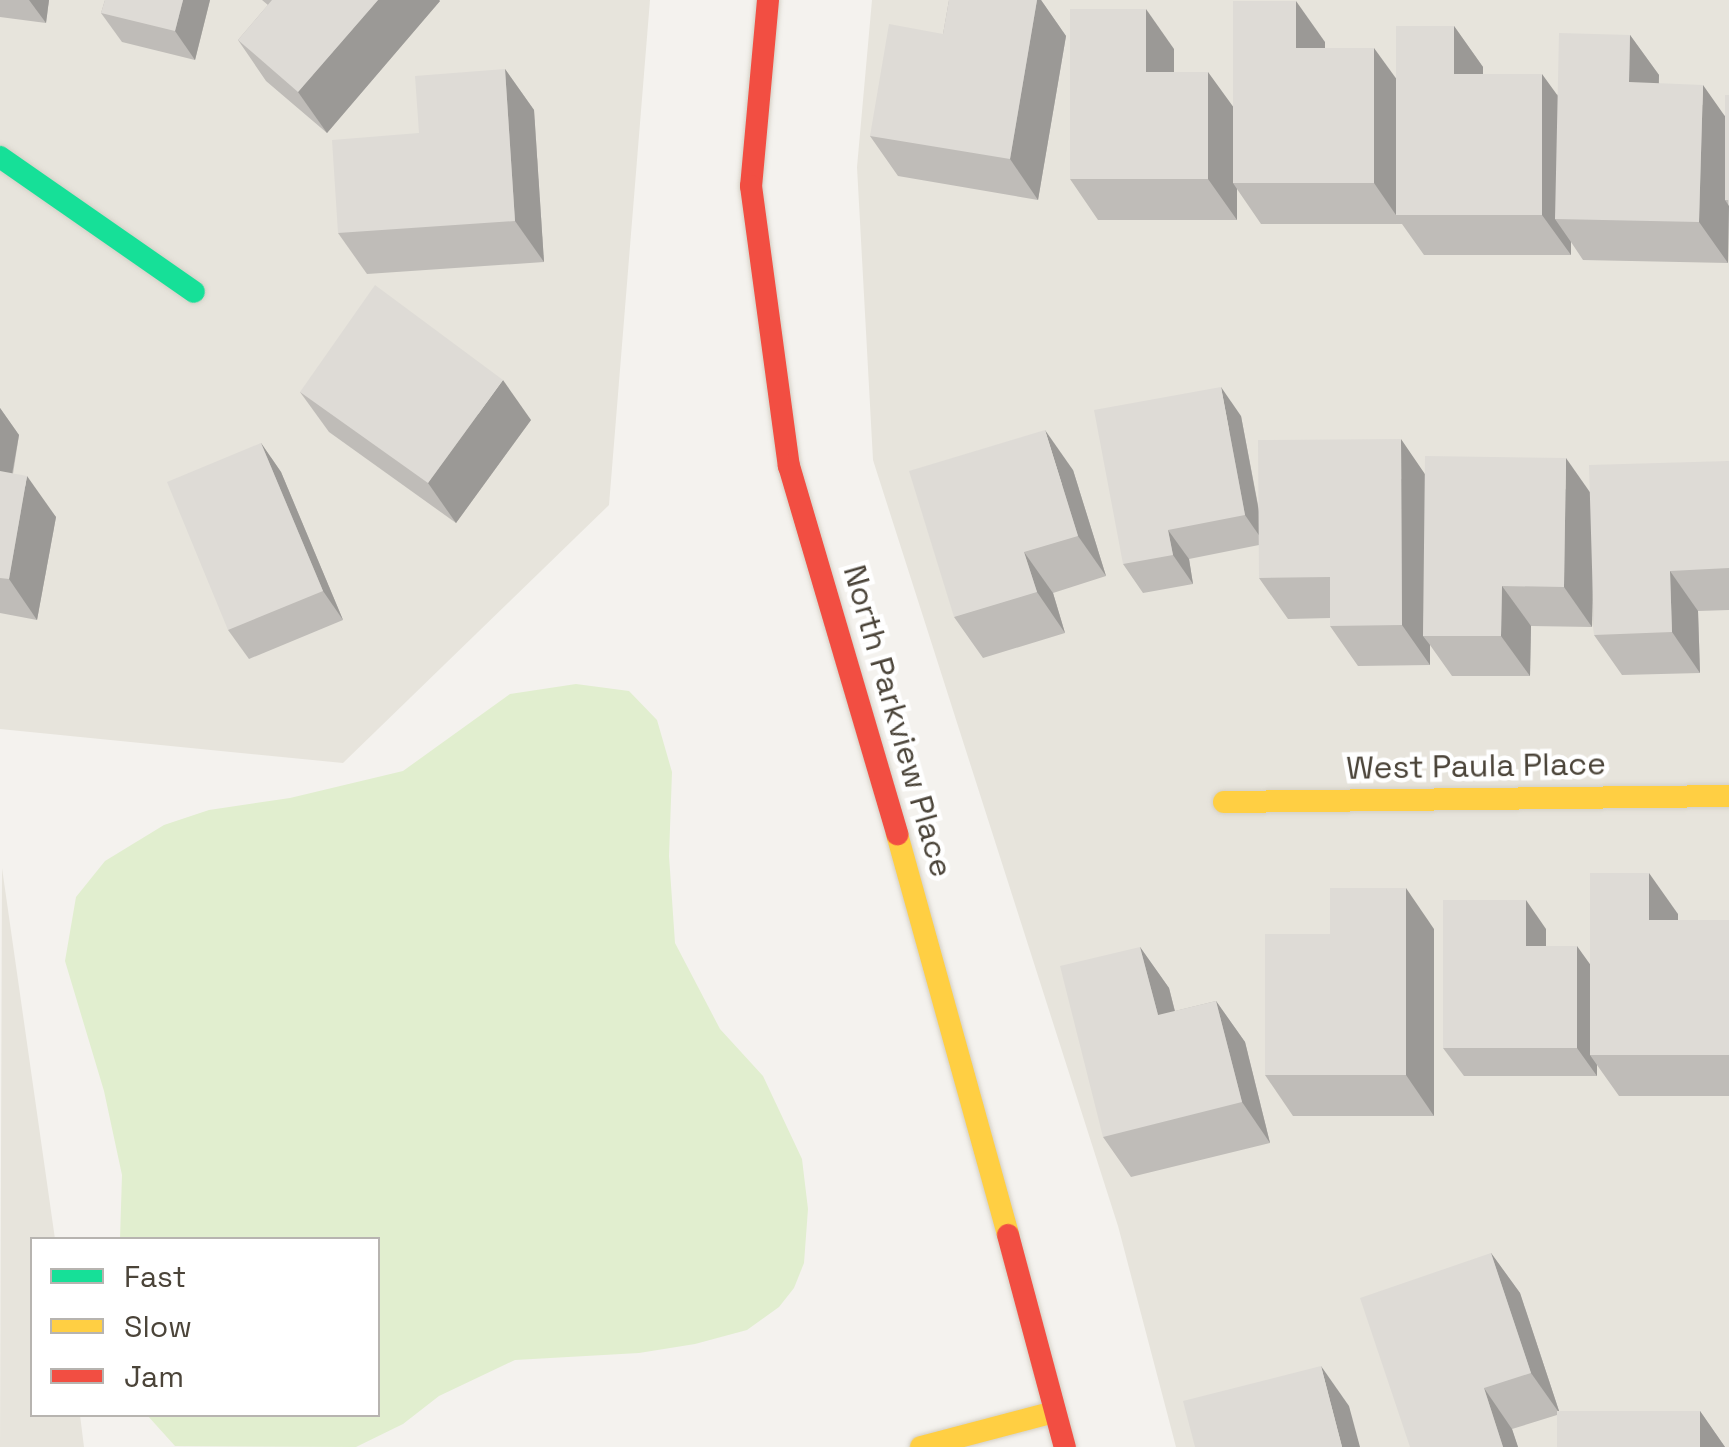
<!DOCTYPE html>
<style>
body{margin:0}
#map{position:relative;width:1729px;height:1447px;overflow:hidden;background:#f4f2ee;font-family:"Space Grotesk",sans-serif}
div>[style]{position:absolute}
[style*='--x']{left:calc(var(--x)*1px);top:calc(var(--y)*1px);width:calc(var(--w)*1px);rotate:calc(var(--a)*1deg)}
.residential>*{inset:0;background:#e7e4dc}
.green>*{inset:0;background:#e1eecf}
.roads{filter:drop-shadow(0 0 2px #d3cfc5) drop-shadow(0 0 2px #d3cfc5)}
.fast>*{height:22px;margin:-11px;padding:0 11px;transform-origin:11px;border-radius:11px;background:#16e098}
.slow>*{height:22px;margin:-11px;padding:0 11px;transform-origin:11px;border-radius:11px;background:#ffcf43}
.jam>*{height:22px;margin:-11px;padding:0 11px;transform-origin:11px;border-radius:11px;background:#f24e42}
.wall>*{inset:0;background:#bfbcb8}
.shaded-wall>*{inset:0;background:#9b9996}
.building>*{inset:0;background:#dedbd6}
span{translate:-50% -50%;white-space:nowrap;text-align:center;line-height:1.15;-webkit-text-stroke:9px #fff;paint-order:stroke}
.street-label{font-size:32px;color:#4b4439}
.legend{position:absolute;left:30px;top:1237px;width:350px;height:180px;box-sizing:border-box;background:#fff;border:2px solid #b7b4b0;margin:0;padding:12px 18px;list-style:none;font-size:30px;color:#4b4439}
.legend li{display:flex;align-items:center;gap:20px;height:50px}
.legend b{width:50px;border:2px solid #b7b4b0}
</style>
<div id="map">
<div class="residential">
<div style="clip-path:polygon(0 0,650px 0,609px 505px,343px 763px,0 729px)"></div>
<div style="clip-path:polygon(872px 0,1729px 0,1729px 1447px,1176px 1447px,1118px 1226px,873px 460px,857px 167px)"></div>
<div style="clip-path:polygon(2px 868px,55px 1239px,32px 1240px,32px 1414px,80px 1415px,84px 1447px,0 1447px)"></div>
</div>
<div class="green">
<div style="clip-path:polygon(576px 684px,629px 691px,657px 720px,672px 772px,669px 856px,675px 943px,720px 1029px,763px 1076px,802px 1159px,808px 1209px,804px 1263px,794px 1288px,779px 1307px,747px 1330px,695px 1344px,639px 1353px,515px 1360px,439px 1396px,403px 1424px,356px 1447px,175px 1446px,147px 1415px,378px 1414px,378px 1240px,120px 1239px,122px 1175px,104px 1091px,65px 961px,76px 897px,105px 861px,164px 825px,209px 810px,290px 798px,403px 771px,510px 694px)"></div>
</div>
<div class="roads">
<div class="fast">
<div style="--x:0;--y:157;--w:236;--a:34.8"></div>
</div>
<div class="slow">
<div style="--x:1224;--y:802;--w:505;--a:-0.68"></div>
<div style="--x:897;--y:834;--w:416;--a:74.5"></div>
<div style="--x:921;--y:1447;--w:138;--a:-14.7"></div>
</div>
<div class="jam">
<div style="--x:768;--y:0;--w:187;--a:95.2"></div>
<div style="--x:751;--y:186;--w:283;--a:82.3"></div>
<div style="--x:789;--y:466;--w:384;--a:73.6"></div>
<div style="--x:1008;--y:1235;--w:220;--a:75"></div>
</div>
</div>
<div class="wall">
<div style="clip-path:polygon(0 0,49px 0,46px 23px,0 17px)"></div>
<div style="clip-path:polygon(105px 0,210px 0,195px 60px,122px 42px,101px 13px)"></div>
<div style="clip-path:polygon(262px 0,439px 0,440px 1px,327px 133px,266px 81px,238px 40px,268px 5px)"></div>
<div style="clip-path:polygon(949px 0,1041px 0,1066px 36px,1038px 200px,898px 176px,870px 136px,943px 34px)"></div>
<div style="clip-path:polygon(1454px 26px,1483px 67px,1483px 74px,1557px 95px,1630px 35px,1659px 75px,1658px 83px,1725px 116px,1729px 95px,1728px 263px,1583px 260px,1571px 242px,1571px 255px,1424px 255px,1402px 224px,1261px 224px,1237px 189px,1237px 220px,1098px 220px,1070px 179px,1174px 49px,1174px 72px,1233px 107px,1325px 42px,1325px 48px,1396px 79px)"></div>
<div style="clip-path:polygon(505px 69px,534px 110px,544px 262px,367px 274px,338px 233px,419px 133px)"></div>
<div style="clip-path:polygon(300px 392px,531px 420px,456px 523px,329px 432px)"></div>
<div style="clip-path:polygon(0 408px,19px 435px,13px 474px,56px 517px,37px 620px,0 613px)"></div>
<div style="clip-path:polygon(1241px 416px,1259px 510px,1425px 474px,1590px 492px,1729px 461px,1729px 610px,1698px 611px,1700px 673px,1622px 675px,1594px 635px,1593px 594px,1592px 627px,1531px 626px,1530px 676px,1452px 676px,1430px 645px,1430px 665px,1358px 666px,1330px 626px,1330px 618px,1288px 619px,1259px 578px,1259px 545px,1189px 559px,1193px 584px,1143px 593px,1123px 564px)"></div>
<div style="clip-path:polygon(261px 443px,281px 472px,343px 620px,249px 659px,228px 630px)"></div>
<div style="clip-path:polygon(1073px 470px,1106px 576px,1053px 593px,1065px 633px,983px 658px,954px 617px)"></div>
<div style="clip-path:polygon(1678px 914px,1678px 920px,1729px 920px,1729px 1096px,1619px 1096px,1597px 1065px,1597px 1076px,1464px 1076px,1443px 1048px,1546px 929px,1546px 946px,1590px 965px)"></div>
<div style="clip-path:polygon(1434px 929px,1434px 1116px,1293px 1116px,1265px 1075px,1330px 934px)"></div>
<div style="clip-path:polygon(1140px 947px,1169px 988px,1175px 1011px,1216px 1001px,1245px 1042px,1270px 1143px,1131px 1177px,1103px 1137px)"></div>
<div style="clip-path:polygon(1491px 1253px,1520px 1293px,1559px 1411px,1700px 1411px,1725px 1447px,1557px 1447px,1557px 1415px,1512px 1429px,1518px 1447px,1410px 1447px)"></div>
</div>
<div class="shaded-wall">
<div style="clip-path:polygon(29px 0,49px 0,46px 23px)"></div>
<div style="clip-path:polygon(183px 0,210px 0,195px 60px,175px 31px)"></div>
<div style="clip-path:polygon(378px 0,439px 0,440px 1px,327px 133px,298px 92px)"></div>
<div style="clip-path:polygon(1037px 0,1041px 0,1066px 36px,1038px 200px,1010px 159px)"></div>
<div style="clip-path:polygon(1296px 1px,1325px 42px,1325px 88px,1296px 48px)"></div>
<div style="clip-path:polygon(1146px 9px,1174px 49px,1174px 112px,1146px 72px)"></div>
<div style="clip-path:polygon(1454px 26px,1483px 67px,1483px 114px,1454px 74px)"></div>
<div style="clip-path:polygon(1630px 35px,1659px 75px,1658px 123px,1629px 82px)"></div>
<div style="clip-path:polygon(1374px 48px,1403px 88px,1396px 215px,1374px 183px)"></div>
<div style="clip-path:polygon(505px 69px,534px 110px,544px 262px,515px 221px)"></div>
<div style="clip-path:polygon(1208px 72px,1237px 112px,1233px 183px,1237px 189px,1237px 220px,1208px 179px)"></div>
<div style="clip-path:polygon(1542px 74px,1571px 114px,1555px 219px,1571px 242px,1571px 255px,1542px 215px)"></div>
<div style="clip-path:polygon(1703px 85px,1729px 122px,1725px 200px,1729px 206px,1728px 263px,1699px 222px)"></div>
<div style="clip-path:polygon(503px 380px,531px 420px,456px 523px,428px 483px)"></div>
<div style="clip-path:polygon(1221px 387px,1241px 416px,1265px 544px,1245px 515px)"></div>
<div style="clip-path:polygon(0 408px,19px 435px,6px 508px,0 499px)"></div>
<div style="clip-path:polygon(1045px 430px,1073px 470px,1106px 576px,1078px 536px)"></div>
<div style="clip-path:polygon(1401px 439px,1429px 480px,1423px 636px,1430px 645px,1430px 665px,1402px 625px)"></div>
<div style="clip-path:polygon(261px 443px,281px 472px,343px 620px,323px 591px)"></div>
<div style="clip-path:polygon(1566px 458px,1594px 498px,1592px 627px,1564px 587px)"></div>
<div style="clip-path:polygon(27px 476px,56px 517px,37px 620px,9px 579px)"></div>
<div style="clip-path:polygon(1168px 530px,1189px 559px,1193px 584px,1173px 555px)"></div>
<div style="clip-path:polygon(1024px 552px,1053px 593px,1065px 633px,1037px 592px)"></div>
<div style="clip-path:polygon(1670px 571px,1698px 611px,1700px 673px,1672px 632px)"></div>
<div style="clip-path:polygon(1502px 586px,1531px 626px,1530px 676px,1501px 636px)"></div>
<div style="clip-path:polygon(1649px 873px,1678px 914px,1678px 960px,1649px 920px)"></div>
<div style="clip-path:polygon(1406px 888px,1434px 929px,1434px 1116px,1406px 1075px)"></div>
<div style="clip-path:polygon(1526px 900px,1546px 929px,1546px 974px,1526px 946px)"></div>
<div style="clip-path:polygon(1577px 946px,1597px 974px,1590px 1055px,1597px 1065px,1597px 1076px,1577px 1048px)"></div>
<div style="clip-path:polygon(1140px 947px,1169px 988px,1186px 1056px,1158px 1015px)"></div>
<div style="clip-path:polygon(1216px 1001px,1245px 1042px,1270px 1143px,1242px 1102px)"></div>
<div style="clip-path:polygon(1491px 1253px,1520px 1293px,1560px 1414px,1531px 1373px)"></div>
<div style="clip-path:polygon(1321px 1366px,1349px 1406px,1360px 1447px,1342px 1447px)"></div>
<div style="clip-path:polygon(1484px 1388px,1512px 1429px,1518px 1447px,1503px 1447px)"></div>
<div style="clip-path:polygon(1700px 1411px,1725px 1447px,1700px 1447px)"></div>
</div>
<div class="building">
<div style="clip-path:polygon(105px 0,183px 0,175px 31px,101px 13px)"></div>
<div style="clip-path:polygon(272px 0,378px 0,298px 92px,238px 40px)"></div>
<div style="clip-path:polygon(949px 0,1037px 0,1010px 159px,870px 136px,889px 24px,943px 34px)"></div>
<div style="clip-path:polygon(1233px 1px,1296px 1px,1296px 48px,1374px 48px,1374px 183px,1233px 183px)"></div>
<div style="clip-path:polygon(1070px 9px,1146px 9px,1146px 72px,1208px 72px,1208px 179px,1070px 179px)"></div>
<div style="clip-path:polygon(1396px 26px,1454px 26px,1454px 74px,1542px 74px,1542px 215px,1396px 215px)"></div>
<div style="clip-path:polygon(1559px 33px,1630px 35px,1629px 82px,1703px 85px,1699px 222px,1555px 219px)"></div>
<div style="clip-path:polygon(505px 69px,515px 221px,338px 233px,332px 140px,419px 133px,415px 76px)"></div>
<div style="clip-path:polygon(1725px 95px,1729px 95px,1729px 200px,1725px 200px)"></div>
<div style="clip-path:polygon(375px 285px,503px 380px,428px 483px,300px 392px)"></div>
<div style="clip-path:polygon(1221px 387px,1245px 515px,1168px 530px,1173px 555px,1123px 564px,1094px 410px)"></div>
<div style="clip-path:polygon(1045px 430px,1078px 536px,1024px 552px,1037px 592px,954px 617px,909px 471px)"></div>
<div style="clip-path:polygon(1401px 439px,1402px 625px,1330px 626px,1330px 577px,1259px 578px,1258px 440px)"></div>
<div style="clip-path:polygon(261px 443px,323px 591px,228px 630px,167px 482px)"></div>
<div style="clip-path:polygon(1425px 456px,1566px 458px,1564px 587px,1502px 586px,1501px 636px,1423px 636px)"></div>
<div style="clip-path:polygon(1729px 461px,1729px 568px,1670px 571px,1672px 632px,1594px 635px,1589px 465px)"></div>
<div style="clip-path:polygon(0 471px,27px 476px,9px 579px,0 578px)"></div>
<div style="clip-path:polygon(1590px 873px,1649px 873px,1649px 920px,1729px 920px,1729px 1055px,1590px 1055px)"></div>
<div style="clip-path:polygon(1330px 888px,1406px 888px,1406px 1075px,1265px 1075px,1265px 934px,1330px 934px)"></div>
<div style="clip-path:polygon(1443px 900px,1526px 900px,1526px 946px,1577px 946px,1577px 1048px,1443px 1048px)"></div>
<div style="clip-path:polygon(1140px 947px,1158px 1015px,1216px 1001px,1242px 1102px,1103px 1137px,1060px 966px)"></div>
<div style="clip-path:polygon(1491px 1253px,1531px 1373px,1484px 1388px,1503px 1447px,1410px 1447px,1360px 1298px)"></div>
<div style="clip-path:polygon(1321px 1366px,1342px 1447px,1195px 1447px,1183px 1401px)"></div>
<div style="clip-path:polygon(1557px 1411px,1700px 1411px,1700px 1447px,1557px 1447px)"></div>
</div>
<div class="street-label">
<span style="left:898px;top:721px;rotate:74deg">North Parkview Place</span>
<span style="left:1476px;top:766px;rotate:-1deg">West Paula Place</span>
</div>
<ul class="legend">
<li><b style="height:12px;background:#16e098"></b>Fast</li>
<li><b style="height:12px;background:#ffcf43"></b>Slow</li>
<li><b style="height:12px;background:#f24e42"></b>Jam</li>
</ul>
</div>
